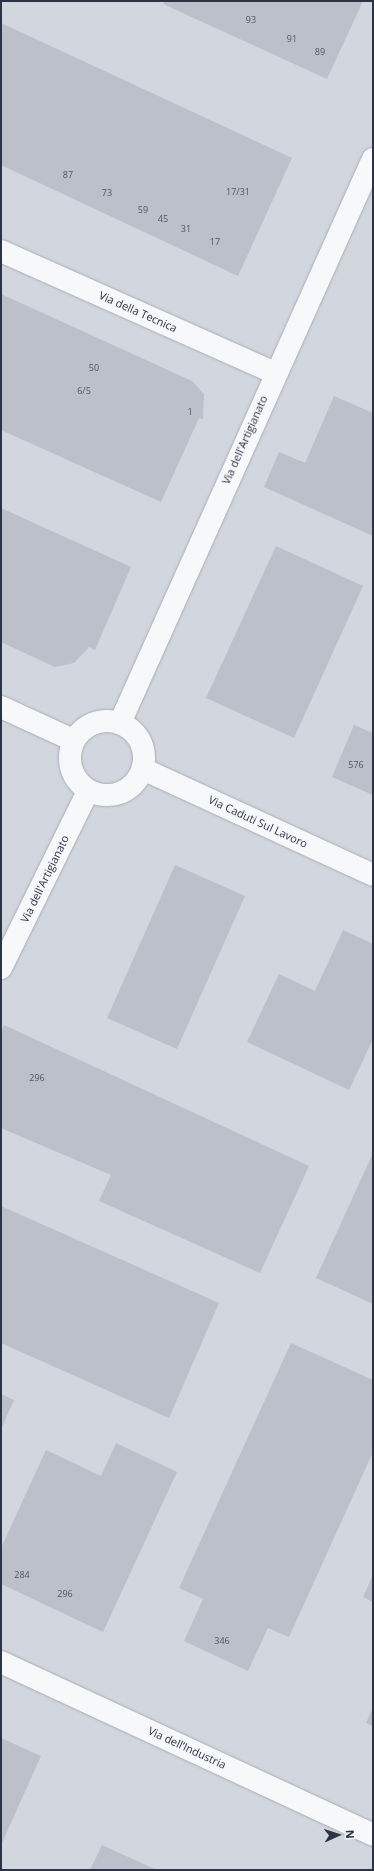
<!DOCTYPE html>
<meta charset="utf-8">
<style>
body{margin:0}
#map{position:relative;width:374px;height:1871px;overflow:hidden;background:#e4e7ec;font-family:"Open Sans",sans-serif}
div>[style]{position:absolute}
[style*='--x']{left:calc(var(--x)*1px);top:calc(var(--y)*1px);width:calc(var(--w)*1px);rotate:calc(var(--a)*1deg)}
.built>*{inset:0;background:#d2d6de}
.building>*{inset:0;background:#bbc0ca}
.roads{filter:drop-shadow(0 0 1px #a9aeb7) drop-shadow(0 0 1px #a9aeb7)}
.minor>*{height:22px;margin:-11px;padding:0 11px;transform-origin:11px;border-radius:11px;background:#f7f8fa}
.minor>.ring{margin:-11px;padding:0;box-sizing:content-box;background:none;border:22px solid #f7f8fa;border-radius:50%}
span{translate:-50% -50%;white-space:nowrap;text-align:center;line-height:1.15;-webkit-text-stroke:3.5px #f4f6f9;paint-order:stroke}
.number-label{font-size:9px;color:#4f5766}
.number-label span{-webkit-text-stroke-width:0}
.street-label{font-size:11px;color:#2b3445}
.frame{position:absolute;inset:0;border:2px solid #2b3445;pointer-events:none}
.north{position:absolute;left:318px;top:1815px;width:40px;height:40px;-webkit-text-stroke:3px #f4f6f9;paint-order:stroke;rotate:87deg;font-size:11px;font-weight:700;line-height:16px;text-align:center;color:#2b3445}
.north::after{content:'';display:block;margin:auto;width:14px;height:18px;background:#2b3445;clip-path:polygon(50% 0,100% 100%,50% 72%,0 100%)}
</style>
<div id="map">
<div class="built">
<div style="clip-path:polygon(1px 1px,373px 1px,373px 1870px,1px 1870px)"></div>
</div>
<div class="building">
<div style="clip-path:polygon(165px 1px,363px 1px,327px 79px,163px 4px)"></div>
<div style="clip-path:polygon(1px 23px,292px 158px,238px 276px,1px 165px)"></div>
<div style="clip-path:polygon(1px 294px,192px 381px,204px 394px,203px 419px,199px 418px,161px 502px,1px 430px)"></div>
<div style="clip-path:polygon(334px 396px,373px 413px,373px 536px,264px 487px,279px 452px,305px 463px)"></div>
<div style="clip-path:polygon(1px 508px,131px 567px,95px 650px,89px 647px,74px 663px,55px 667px,1px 642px)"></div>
<div style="clip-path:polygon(276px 546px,363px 586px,294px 738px,206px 698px)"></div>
<div style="clip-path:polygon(354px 725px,373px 733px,373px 795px,332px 777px)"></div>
<div style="clip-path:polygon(175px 865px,245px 896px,177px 1049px,107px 1018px)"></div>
<div style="clip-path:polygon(343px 930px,373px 944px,373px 1039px,349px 1090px,247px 1042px,279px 974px,315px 991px)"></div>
<div style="clip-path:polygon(4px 1025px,309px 1166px,260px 1273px,99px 1201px,111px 1175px,1px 1128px,1px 1032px)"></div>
<div style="clip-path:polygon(373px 1153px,373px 1304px,316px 1278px)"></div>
<div style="clip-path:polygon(1px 1206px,219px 1303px,169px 1418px,1px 1343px)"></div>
<div style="clip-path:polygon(291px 1343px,373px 1380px,373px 1452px,289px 1637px,268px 1628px,248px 1671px,184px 1641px,203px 1599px,179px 1588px)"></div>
<div style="clip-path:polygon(1px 1394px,14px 1400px,1px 1429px)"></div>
<div style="clip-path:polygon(116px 1443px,177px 1472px,103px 1632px,1px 1584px,1px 1548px,46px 1450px,101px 1476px)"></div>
<div style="clip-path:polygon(373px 1575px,373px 1602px,363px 1597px)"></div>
<div style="clip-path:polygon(373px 1707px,373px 1726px,366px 1723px)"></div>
<div style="clip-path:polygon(1px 1738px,41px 1756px,1px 1845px)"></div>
<div style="clip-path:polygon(102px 1845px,157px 1870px,90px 1870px)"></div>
</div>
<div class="roads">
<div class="minor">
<div style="--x:1;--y:251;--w:300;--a:24"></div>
<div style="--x:1;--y:707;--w:79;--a:24.6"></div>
<div class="ring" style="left:70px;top:721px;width:52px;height:52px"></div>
<div style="--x:120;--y:723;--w:618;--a:-65.84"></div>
<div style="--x:143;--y:769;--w:253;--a:24.7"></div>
<div style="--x:1;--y:968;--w:197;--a:-63.8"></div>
<div style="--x:1;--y:1662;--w:410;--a:24.9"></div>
</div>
</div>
<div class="number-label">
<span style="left:251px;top:20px">93</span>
<span style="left:292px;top:39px">91</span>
<span style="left:320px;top:52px">89</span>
<span style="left:68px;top:175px">87</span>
<span style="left:238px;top:192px">17/31</span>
<span style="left:107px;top:193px">73</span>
<span style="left:143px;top:210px">59</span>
<span style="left:163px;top:219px">45</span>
<span style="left:186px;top:229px">31</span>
<span style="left:215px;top:242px">17</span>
<span style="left:94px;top:368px">50</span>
<span style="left:84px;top:391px">6/5</span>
<span style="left:190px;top:412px">1</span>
<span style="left:356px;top:765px">576</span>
<span style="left:37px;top:1078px">296</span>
<span style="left:22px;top:1575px">284</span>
<span style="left:65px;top:1594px">296</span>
<span style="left:222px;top:1641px">346</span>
</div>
<div class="street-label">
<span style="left:138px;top:312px;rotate:24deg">Via della Tecnica</span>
<span style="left:245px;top:440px;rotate:-66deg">Via dell'Artigianato</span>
<span style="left:258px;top:822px;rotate:25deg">Via Caduti Sul Lavoro</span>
<span style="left:45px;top:879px;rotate:-64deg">Via dell'Artigianato</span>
<span style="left:187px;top:1748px;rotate:25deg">Via dell’Industria</span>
</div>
<div class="frame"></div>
<div class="north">N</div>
</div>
